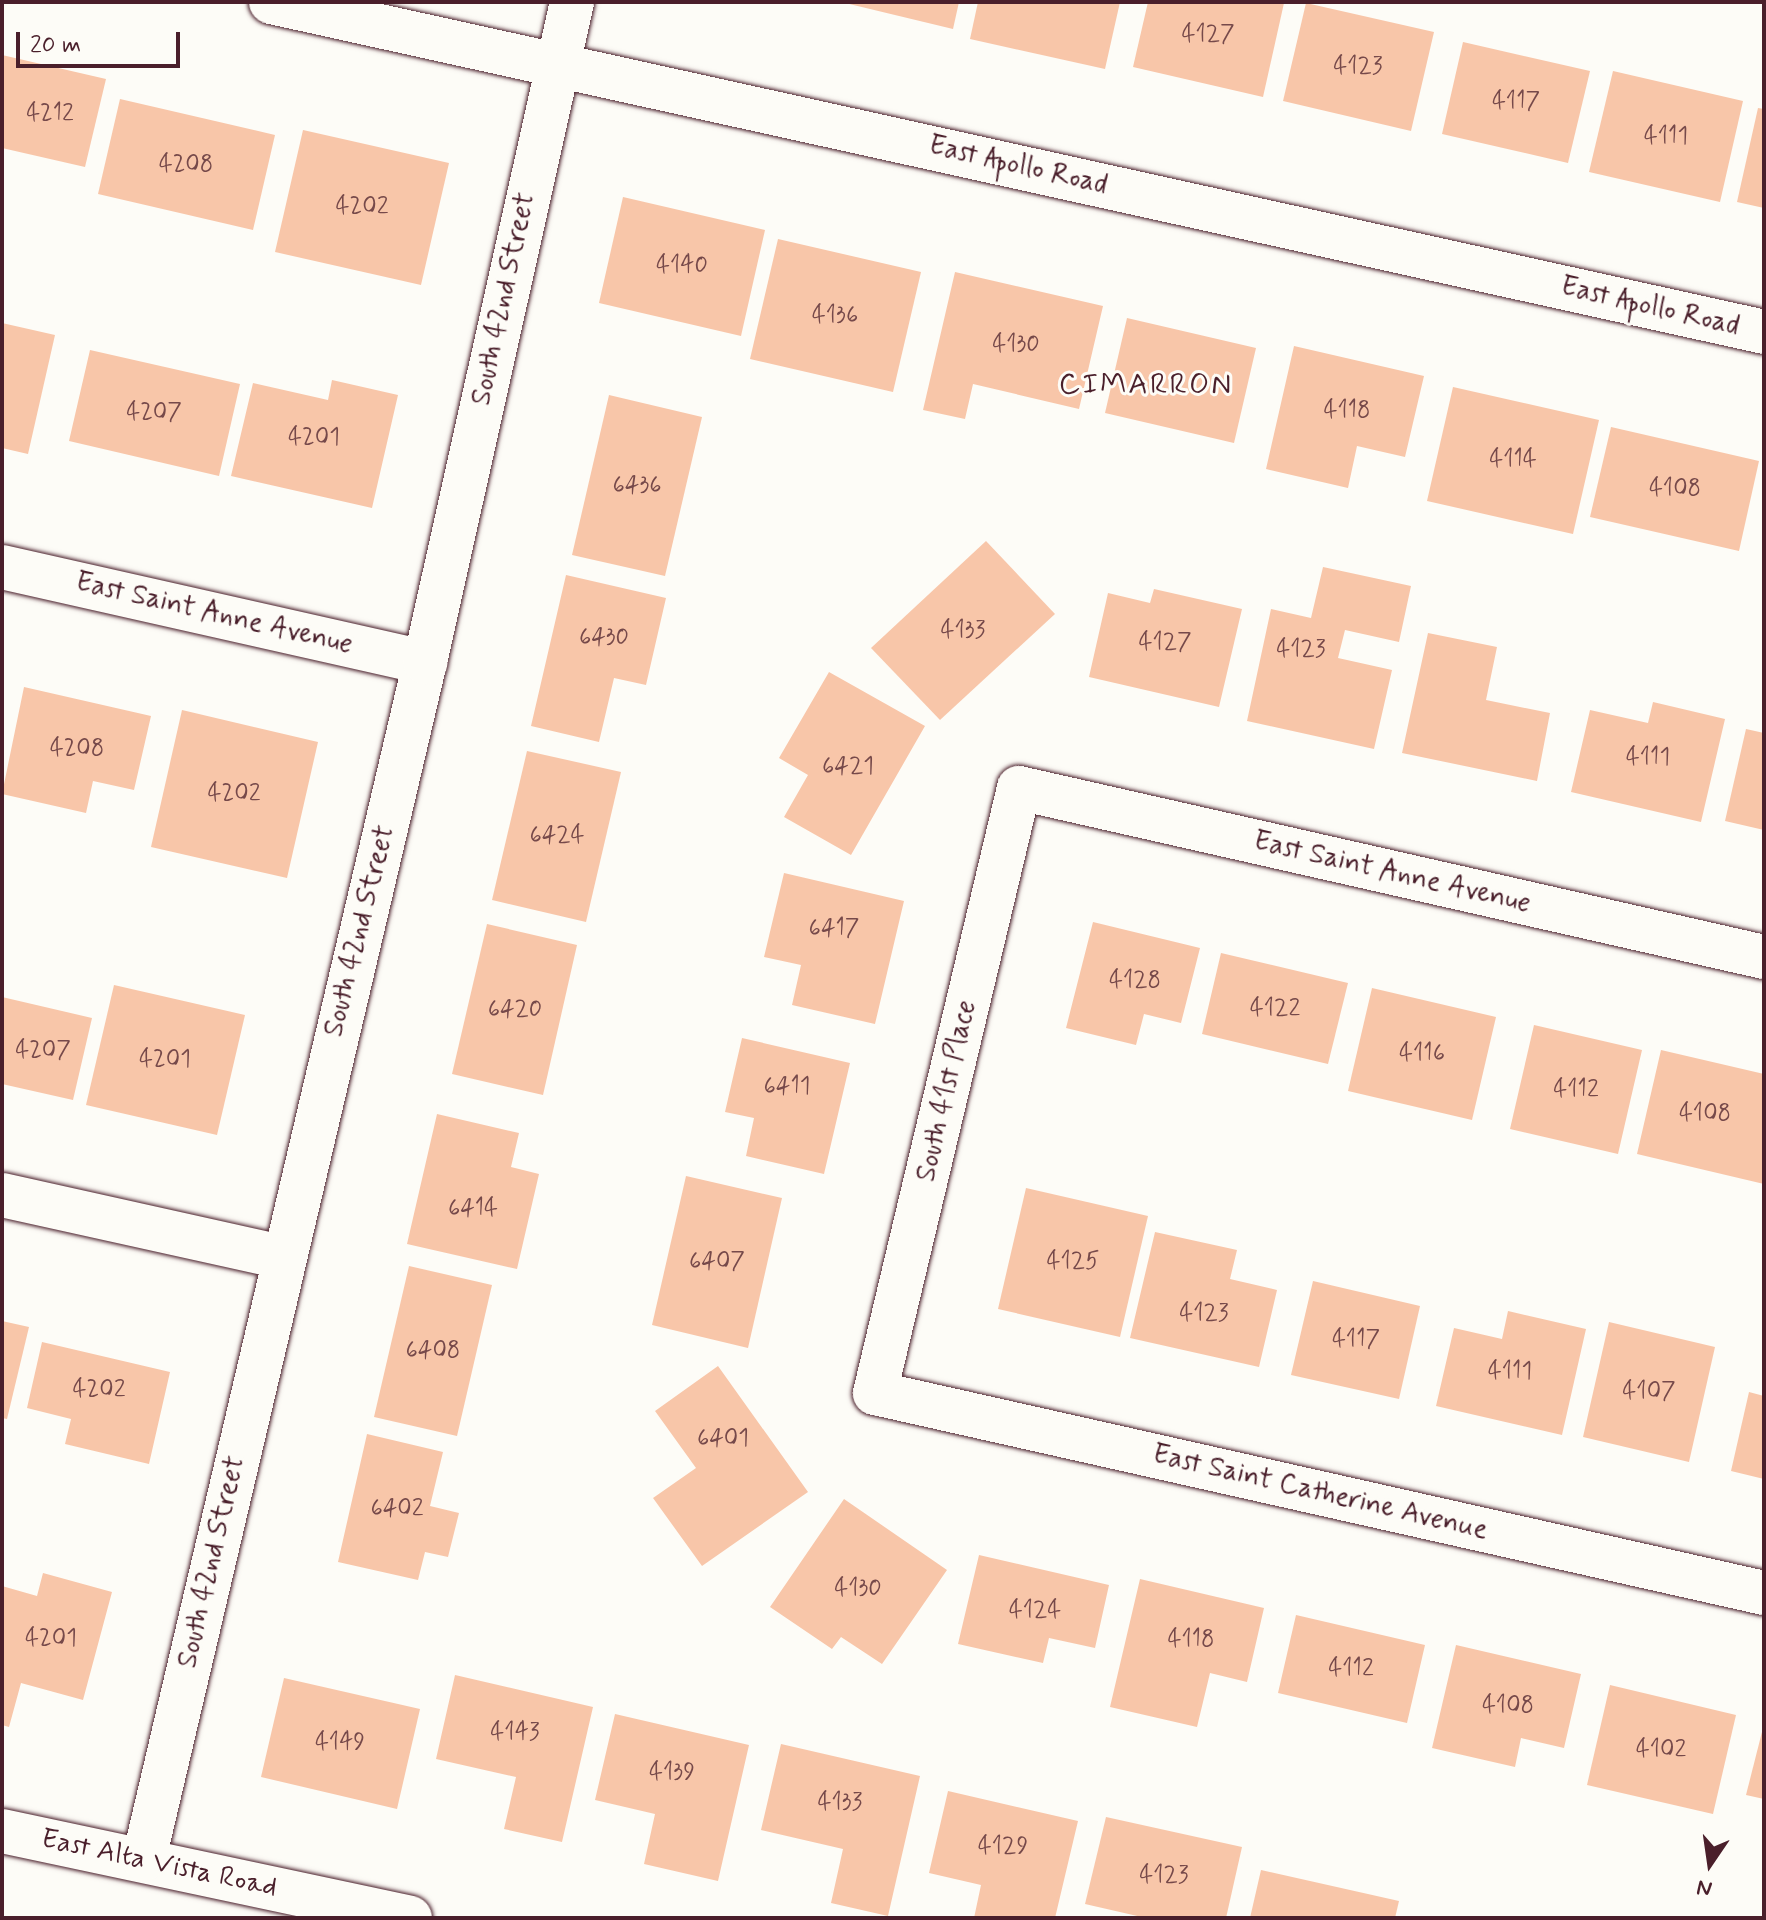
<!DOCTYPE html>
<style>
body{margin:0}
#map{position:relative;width:1766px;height:1920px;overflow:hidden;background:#fdfcf7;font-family:Mynerve,sans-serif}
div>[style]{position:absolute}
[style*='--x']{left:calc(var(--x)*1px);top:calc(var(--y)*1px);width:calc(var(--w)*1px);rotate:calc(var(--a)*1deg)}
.building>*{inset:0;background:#f8c6a9}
.roads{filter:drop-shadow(0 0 2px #4a1f2b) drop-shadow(0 0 2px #4a1f2b)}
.minor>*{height:44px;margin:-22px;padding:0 22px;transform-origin:22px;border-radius:22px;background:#fdfcf7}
span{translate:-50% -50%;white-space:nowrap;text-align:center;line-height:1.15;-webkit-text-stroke:6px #fdfcf7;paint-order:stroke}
.number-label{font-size:24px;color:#76494a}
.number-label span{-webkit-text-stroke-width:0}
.street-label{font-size:28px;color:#4a1f2b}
.neighbourhood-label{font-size:30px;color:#4a1f2b;letter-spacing:2px}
.frame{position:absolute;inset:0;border:4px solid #4a1f2b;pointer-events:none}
.north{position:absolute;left:1670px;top:1824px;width:80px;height:80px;-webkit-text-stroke:6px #fdfcf7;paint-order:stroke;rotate:193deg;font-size:22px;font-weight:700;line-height:32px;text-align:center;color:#4a1f2b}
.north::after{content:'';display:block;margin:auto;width:28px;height:36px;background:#4a1f2b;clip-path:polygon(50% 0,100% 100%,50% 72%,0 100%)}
.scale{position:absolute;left:16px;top:32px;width:164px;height:36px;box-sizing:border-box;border:4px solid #4a1f2b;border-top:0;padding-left:10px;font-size:24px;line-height:28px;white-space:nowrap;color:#4a1f2b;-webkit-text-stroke:6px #fdfcf7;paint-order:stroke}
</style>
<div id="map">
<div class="building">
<div style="clip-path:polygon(841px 2px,959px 2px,953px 29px)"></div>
<div style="clip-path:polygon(978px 2px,1120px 2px,1105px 69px,970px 39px)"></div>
<div style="clip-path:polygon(1148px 2px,1284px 3px,1263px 97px,1133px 67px)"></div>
<div style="clip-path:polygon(1306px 3px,1434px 32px,1411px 131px,1283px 101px)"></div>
<div style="clip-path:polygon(1463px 42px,1590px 71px,1568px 163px,1442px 134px)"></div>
<div style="clip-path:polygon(2px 55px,106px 79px,85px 167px,2px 148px)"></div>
<div style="clip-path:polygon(1613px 71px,1743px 101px,1720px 202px,1589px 172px)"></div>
<div style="clip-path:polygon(120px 99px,275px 135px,253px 230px,98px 194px)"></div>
<div style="clip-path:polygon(1758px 108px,1764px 109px,1764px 208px,1737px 202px)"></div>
<div style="clip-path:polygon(303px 130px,449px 163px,421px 285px,275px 252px)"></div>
<div style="clip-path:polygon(623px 197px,765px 230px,741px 336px,599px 303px)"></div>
<div style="clip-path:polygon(778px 239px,921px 272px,893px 392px,750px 359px)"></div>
<div style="clip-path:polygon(955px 272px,1103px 306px,1079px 409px,973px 384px,965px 419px,923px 410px)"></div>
<div style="clip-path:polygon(1127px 318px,1256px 348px,1234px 443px,1105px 413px)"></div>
<div style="clip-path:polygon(2px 323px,55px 335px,28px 454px,2px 448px)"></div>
<div style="clip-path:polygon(1294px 346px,1424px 376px,1405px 457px,1357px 446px,1348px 488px,1266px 469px)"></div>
<div style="clip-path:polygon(90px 350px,240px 384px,219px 476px,69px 441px)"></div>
<div style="clip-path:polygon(332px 380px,398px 395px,372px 508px,231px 476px,253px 383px,328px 400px)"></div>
<div style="clip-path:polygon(1453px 387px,1599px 420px,1573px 534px,1427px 501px)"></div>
<div style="clip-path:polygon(609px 395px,702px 417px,665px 576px,572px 555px)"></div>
<div style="clip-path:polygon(1611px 427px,1759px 461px,1739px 551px,1590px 517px)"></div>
<div style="clip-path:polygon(986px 541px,1055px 614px,940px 720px,871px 648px)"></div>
<div style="clip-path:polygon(1323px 567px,1411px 586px,1399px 642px,1345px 630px,1338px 658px,1392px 670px,1374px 749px,1247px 721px,1271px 609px,1311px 618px)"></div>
<div style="clip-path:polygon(566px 575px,666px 598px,646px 685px,614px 678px,599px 742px,531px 726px)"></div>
<div style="clip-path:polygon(1154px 589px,1242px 609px,1219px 707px,1089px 677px,1108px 593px,1150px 603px)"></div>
<div style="clip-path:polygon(1428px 633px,1497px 647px,1486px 700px,1550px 713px,1537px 781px,1402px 753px)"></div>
<div style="clip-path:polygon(829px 672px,925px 726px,851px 855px,784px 817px,808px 775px,779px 758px)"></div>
<div style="clip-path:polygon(24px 687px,151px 716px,134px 790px,93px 781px,86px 813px,2px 794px)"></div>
<div style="clip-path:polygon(1653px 702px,1725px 719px,1701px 822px,1571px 792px,1590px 710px,1648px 723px)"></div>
<div style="clip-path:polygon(182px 710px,318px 742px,287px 878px,151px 847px)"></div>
<div style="clip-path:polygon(1746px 729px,1764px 733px,1764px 830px,1725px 821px)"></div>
<div style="clip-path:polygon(527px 751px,621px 772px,586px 922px,492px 900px)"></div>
<div style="clip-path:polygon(784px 873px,904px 901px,875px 1024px,792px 1005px,801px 965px,764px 957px)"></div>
<div style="clip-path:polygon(1093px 922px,1200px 948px,1181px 1023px,1144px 1014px,1136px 1045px,1066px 1028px)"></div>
<div style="clip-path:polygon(487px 924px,577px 945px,543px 1095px,452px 1074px)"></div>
<div style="clip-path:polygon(1221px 953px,1348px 983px,1328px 1064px,1202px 1034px)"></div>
<div style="clip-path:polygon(114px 985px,245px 1015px,217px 1135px,86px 1105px)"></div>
<div style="clip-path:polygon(1372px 988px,1496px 1017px,1472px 1120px,1348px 1091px)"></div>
<div style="clip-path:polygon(2px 997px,92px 1018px,73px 1100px,2px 1084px)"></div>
<div style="clip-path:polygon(1534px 1025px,1642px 1050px,1618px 1154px,1510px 1129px)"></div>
<div style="clip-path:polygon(742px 1038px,850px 1063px,824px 1174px,746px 1156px,754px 1118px,725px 1112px)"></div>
<div style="clip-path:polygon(1661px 1050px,1764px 1074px,1764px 1184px,1637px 1154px)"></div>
<div style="clip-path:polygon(437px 1114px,519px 1133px,511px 1167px,539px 1174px,517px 1269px,407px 1244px)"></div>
<div style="clip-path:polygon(686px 1176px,782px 1198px,748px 1348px,652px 1325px)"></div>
<div style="clip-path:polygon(1026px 1188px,1148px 1216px,1120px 1337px,998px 1309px)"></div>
<div style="clip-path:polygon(1155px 1232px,1237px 1250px,1230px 1279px,1277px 1290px,1259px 1367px,1130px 1338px)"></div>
<div style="clip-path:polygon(409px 1266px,492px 1285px,457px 1436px,374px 1417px)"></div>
<div style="clip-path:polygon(1313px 1281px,1420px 1306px,1399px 1399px,1291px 1375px)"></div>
<div style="clip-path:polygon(1508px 1311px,1586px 1329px,1562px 1435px,1436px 1406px,1454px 1328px,1502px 1339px)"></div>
<div style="clip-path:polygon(2px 1321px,29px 1327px,7px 1419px,2px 1418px)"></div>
<div style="clip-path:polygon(1609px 1322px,1715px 1347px,1689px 1462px,1583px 1437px)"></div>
<div style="clip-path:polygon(42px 1342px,170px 1372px,149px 1464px,65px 1444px,71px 1419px,27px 1408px)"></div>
<div style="clip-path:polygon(718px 1366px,808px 1492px,702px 1566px,653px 1498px,696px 1468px,655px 1411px)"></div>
<div style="clip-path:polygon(1749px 1392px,1764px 1396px,1764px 1479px,1731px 1471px)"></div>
<div style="clip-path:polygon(367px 1434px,443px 1452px,430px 1506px,459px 1513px,448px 1557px,425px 1552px,418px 1580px,338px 1562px)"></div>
<div style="clip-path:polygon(844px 1499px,947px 1570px,882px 1664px,841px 1637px,832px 1649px,770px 1607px)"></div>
<div style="clip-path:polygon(979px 1555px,1109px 1585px,1095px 1648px,1049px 1638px,1043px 1663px,958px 1644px)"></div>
<div style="clip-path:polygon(43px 1573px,112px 1592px,83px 1700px,21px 1683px,9px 1727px,2px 1725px,2px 1586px,37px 1596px)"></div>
<div style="clip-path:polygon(1140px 1579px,1264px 1608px,1247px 1682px,1210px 1673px,1197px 1727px,1110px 1707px)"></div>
<div style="clip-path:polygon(1296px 1615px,1425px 1645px,1407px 1723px,1278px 1693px)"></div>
<div style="clip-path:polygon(1456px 1645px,1581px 1674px,1564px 1748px,1521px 1738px,1515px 1767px,1432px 1748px)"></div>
<div style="clip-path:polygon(455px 1675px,593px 1707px,562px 1842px,504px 1829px,516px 1777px,436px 1759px)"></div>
<div style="clip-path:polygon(284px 1678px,420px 1709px,397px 1809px,261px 1777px)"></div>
<div style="clip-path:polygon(1610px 1685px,1736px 1715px,1713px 1814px,1587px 1785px)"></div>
<div style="clip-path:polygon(615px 1714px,749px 1745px,718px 1881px,644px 1864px,655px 1814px,595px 1800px)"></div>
<div style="clip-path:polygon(1764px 1724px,1764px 1799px,1746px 1795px)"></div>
<div style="clip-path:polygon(781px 1744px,920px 1776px,888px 1916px,831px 1903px,843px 1849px,761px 1830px)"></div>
<div style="clip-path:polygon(948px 1791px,1078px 1821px,1055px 1918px,974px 1918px,981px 1885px,929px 1873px)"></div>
<div style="clip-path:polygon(1106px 1817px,1242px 1847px,1226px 1918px,1146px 1918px,1085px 1904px)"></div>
<div style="clip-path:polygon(1261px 1870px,1399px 1901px,1395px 1918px,1250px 1918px)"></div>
</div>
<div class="roads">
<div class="minor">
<div style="--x:271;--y:2;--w:1529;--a:12.46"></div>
<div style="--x:2;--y:567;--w:434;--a:12.7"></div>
<div style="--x:1764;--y:957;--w:764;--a:-167.22"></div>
<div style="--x:1019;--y:788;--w:622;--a:103.39"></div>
<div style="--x:875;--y:1393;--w:911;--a:12.68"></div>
<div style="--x:2;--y:1195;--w:287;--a:12.5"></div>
<div style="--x:2;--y:1831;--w:417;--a:12"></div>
<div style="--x:144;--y:1859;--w:1230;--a:-76.79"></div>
<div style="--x:425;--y:662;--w:676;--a:-77.44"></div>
</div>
</div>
<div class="number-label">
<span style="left:1208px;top:35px">4127</span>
<span style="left:1358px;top:67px">4123</span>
<span style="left:1516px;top:102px">4117</span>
<span style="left:50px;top:114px">4212</span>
<span style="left:1666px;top:137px">4111</span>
<span style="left:186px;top:165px">4208</span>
<span style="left:362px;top:207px">4202</span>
<span style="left:682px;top:266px">4140</span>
<span style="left:835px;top:316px">4136</span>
<span style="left:1016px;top:345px">4130</span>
<span style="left:1347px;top:411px">4118</span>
<span style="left:154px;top:413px">4207</span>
<span style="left:314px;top:438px">4201</span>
<span style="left:1513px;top:460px">4114</span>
<span style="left:637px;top:486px">6436</span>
<span style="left:1675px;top:489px">4108</span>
<span style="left:963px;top:631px">4133</span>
<span style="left:604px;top:638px">6430</span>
<span style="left:1165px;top:643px">4127</span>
<span style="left:1301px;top:650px">4123</span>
<span style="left:77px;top:749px">4208</span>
<span style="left:1648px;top:758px">4111</span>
<span style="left:848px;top:767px">6421</span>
<span style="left:234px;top:794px">4202</span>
<span style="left:557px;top:836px">6424</span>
<span style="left:834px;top:929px">6417</span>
<span style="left:1135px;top:981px">4128</span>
<span style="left:1275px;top:1009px">4122</span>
<span style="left:515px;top:1010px">6420</span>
<span style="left:43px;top:1051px">4207</span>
<span style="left:1422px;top:1054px">4116</span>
<span style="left:165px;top:1060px">4201</span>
<span style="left:787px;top:1087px">6411</span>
<span style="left:1576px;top:1090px">4112</span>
<span style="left:1705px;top:1114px">4108</span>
<span style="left:473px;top:1209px">6414</span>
<span style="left:717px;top:1262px">6407</span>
<span style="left:1073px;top:1262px">4125</span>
<span style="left:1204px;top:1314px">4123</span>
<span style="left:1356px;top:1340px">4117</span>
<span style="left:433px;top:1351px">6408</span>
<span style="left:1510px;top:1372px">4111</span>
<span style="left:99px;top:1390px">4202</span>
<span style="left:1649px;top:1392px">4107</span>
<span style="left:723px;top:1439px">6401</span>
<span style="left:397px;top:1509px">6402</span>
<span style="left:858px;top:1589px">4130</span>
<span style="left:1035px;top:1611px">4124</span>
<span style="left:51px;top:1639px">4201</span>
<span style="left:1191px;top:1640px">4118</span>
<span style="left:1351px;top:1669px">4112</span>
<span style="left:1508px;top:1706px">4108</span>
<span style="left:515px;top:1733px">4143</span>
<span style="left:340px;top:1743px">4149</span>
<span style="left:1661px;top:1750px">4102</span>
<span style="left:672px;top:1773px">4139</span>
<span style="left:840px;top:1803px">4133</span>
<span style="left:1003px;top:1847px">4129</span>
<span style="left:1164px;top:1876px">4123</span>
</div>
<div class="street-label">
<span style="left:1018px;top:166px;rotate:13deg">East Apollo Road</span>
<span style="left:504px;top:299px;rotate:-78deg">South 42nd Street</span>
<span style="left:1650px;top:307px;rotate:13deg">East Apollo Road</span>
<span style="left:214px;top:614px;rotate:13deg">East Saint Anne Avenue</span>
<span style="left:1392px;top:873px;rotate:13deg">East Saint Anne Avenue</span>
<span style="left:360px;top:931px;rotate:-76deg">South 42nd Street</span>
<span style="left:947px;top:1091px;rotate:-77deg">South 41st Place</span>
<span style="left:1320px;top:1493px;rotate:13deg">East Saint Catherine Avenue</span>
<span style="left:212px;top:1562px;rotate:-77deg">South 42nd Street</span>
<span style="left:159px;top:1864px;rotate:12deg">East Alta Vista Road</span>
</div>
<div class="neighbourhood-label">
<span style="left:1146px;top:385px">CIMARRON</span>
</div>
<div class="frame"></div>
<div class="north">N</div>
<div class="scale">20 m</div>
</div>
